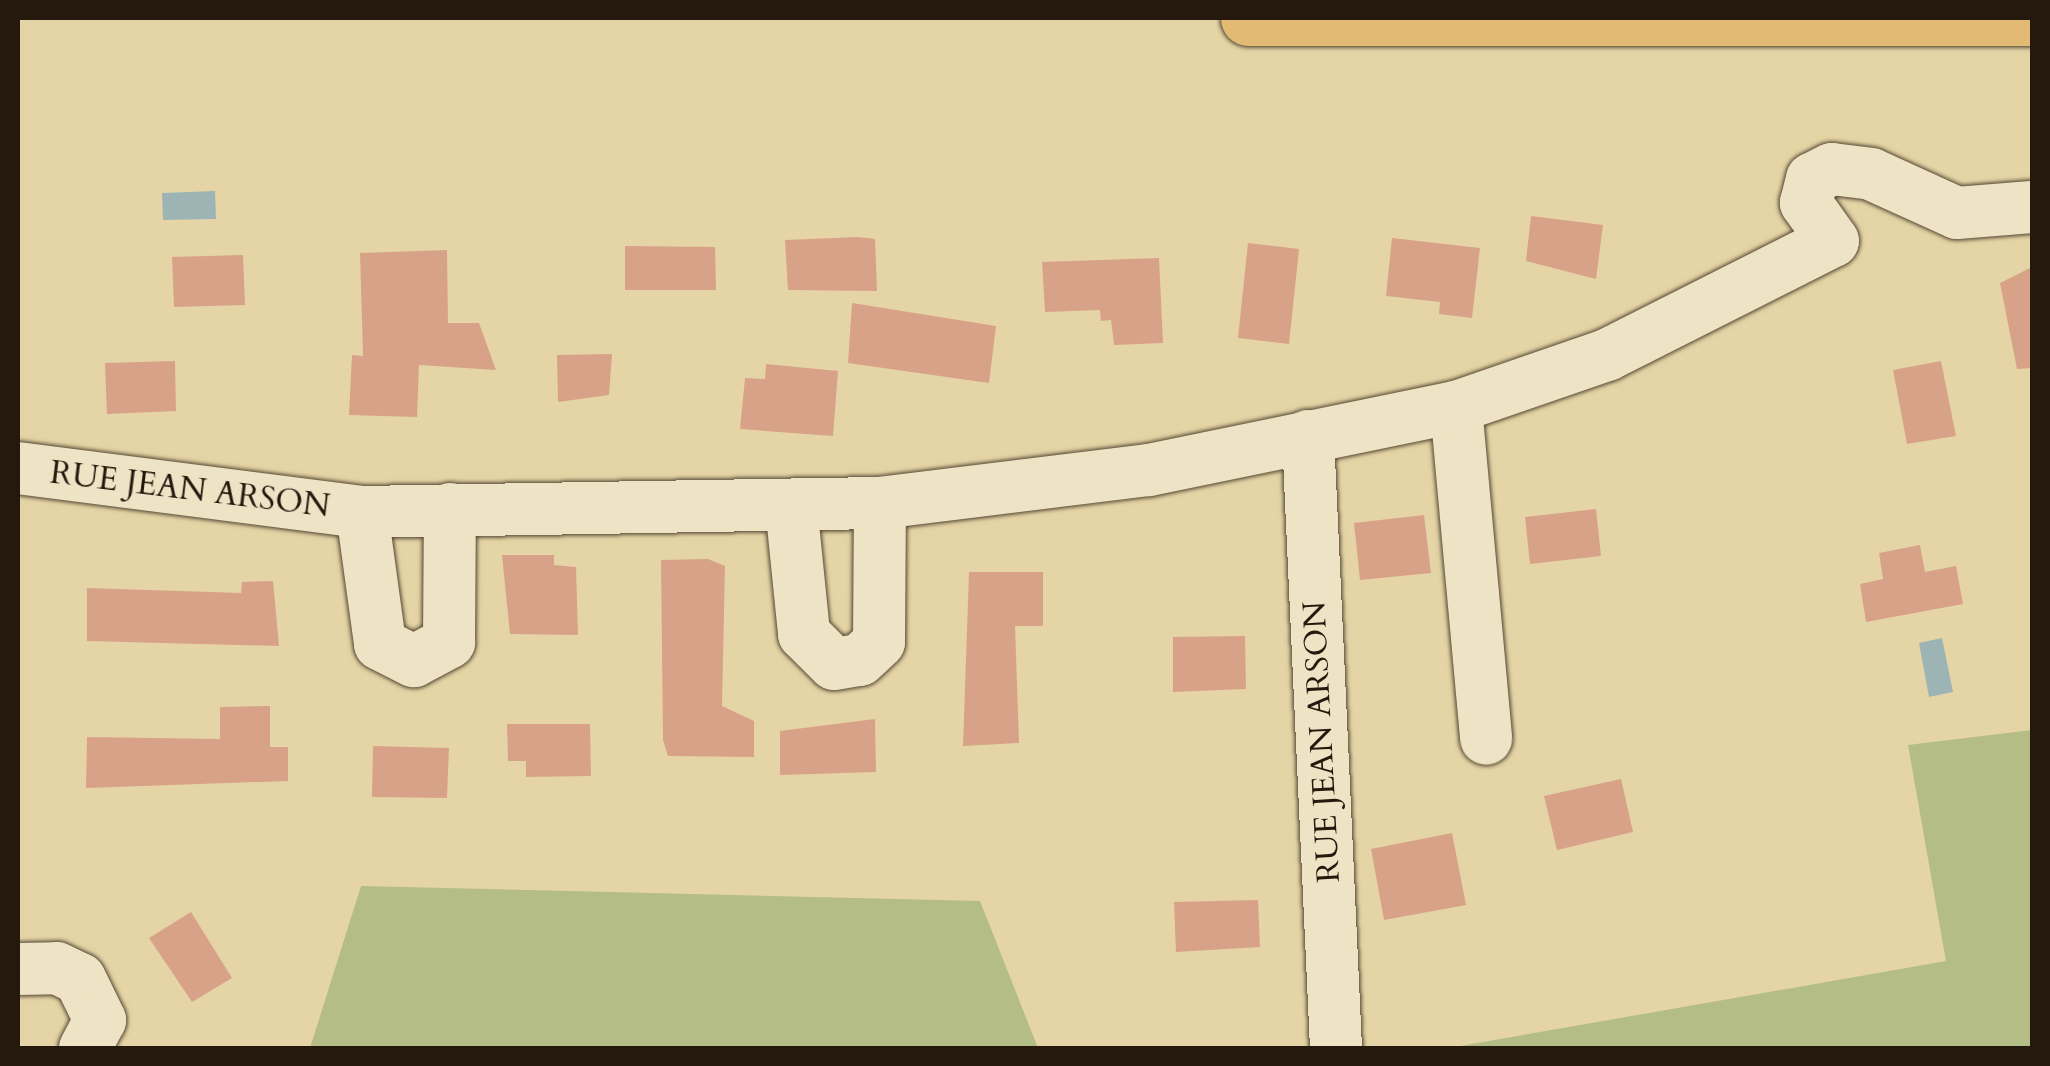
<!DOCTYPE html>
<style>
body{margin:0}
#map{position:relative;width:2050px;height:1066px;overflow:hidden;background:#e5d5a6;font-family:Cardo,serif}
div>[style]{position:absolute}
[style*='--x']{left:calc(var(--x)*1px);top:calc(var(--y)*1px);width:calc(var(--w)*1px);rotate:calc(var(--a)*1deg)}
.green>*{inset:0;background:#b5bd86}
.water>*{inset:0;background:#9cb5b4}
.building>*{inset:0;background:#d8a288}
.roads{filter:drop-shadow(0 0 2px #554733) drop-shadow(0 0 2px #554733)}
.minor>*{height:52px;margin:-26px;padding:0 26px;transform-origin:26px;border-radius:26px;background:#eee4c5}
.major>*{height:55px;margin:-27.5px;padding:0 27.5px;transform-origin:27.5px;border-radius:27.5px;background:#e2ba73}
span{translate:-50% -50%;white-space:nowrap;text-align:center;line-height:1.15;-webkit-text-stroke:10px #eee4c5;paint-order:stroke}
.street-label{font-size:32px;color:#25180d}
.frame{position:absolute;inset:0;border:20px solid #25180d;pointer-events:none}
</style>
<div id="map">
<div class="green">
<div style="clip-path:polygon(2032px 730px,2032px 1048px,1449px 1048px,1946px 961px,1908px 745px)"></div>
<div style="clip-path:polygon(361px 886px,980px 901px,1038px 1048px,310px 1048px)"></div>
</div>
<div class="water">
<div style="clip-path:polygon(215px 191px,216px 219px,163px 220px,162px 193px)"></div>
<div style="clip-path:polygon(1942px 638px,1953px 692px,1929px 697px,1919px 643px)"></div>
</div>
<div class="building">
<div style="clip-path:polygon(1531px 216px,1603px 225px,1596px 279px,1526px 261px)"></div>
<div style="clip-path:polygon(858px 237px,875px 239px,877px 291px,788px 290px,785px 240px)"></div>
<div style="clip-path:polygon(1392px 238px,1480px 248px,1472px 318px,1439px 314px,1440px 302px,1386px 296px)"></div>
<div style="clip-path:polygon(1248px 243px,1299px 249px,1289px 344px,1238px 338px)"></div>
<div style="clip-path:polygon(625px 246px,715px 247px,716px 290px,625px 290px)"></div>
<div style="clip-path:polygon(447px 250px,448px 323px,479px 323px,496px 370px,419px 365px,417px 417px,349px 415px,352px 355px,363px 356px,360px 253px)"></div>
<div style="clip-path:polygon(243px 255px,245px 305px,174px 307px,172px 257px)"></div>
<div style="clip-path:polygon(1159px 258px,1163px 343px,1114px 345px,1111px 320px,1101px 321px,1100px 310px,1045px 312px,1042px 262px)"></div>
<div style="clip-path:polygon(2032px 267px,2032px 368px,2017px 369px,2000px 283px)"></div>
<div style="clip-path:polygon(852px 303px,996px 326px,989px 383px,848px 363px)"></div>
<div style="clip-path:polygon(612px 354px,609px 395px,558px 402px,557px 355px)"></div>
<div style="clip-path:polygon(175px 361px,176px 411px,107px 414px,105px 363px)"></div>
<div style="clip-path:polygon(1941px 361px,1956px 436px,1907px 444px,1893px 370px)"></div>
<div style="clip-path:polygon(766px 364px,838px 371px,833px 436px,740px 429px,745px 378px,765px 379px)"></div>
<div style="clip-path:polygon(1596px 509px,1601px 556px,1530px 564px,1525px 517px)"></div>
<div style="clip-path:polygon(1424px 515px,1431px 573px,1360px 580px,1354px 523px)"></div>
<div style="clip-path:polygon(1920px 545px,1925px 572px,1956px 566px,1963px 604px,1866px 622px,1860px 584px,1883px 579px,1879px 553px)"></div>
<div style="clip-path:polygon(502px 555px,554px 555px,554px 565px,576px 567px,578px 635px,510px 634px)"></div>
<div style="clip-path:polygon(708px 559px,725px 566px,722px 706px,754px 721px,754px 757px,668px 756px,663px 740px,661px 560px)"></div>
<div style="clip-path:polygon(969px 572px,1043px 572px,1043px 626px,1015px 626px,1019px 743px,963px 746px)"></div>
<div style="clip-path:polygon(273px 581px,279px 646px,87px 641px,87px 588px,241px 593px,242px 582px)"></div>
<div style="clip-path:polygon(1245px 636px,1246px 689px,1173px 692px,1173px 637px)"></div>
<div style="clip-path:polygon(270px 706px,270px 747px,288px 747px,288px 781px,86px 788px,87px 737px,220px 739px,220px 707px)"></div>
<div style="clip-path:polygon(875px 719px,876px 772px,780px 775px,780px 731px)"></div>
<div style="clip-path:polygon(507px 724px,590px 724px,591px 776px,526px 777px,526px 761px,508px 761px)"></div>
<div style="clip-path:polygon(373px 746px,449px 748px,447px 798px,372px 797px)"></div>
<div style="clip-path:polygon(1621px 779px,1633px 832px,1557px 850px,1544px 796px)"></div>
<div style="clip-path:polygon(1452px 833px,1466px 905px,1384px 920px,1371px 849px)"></div>
<div style="clip-path:polygon(1258px 900px,1260px 947px,1176px 952px,1174px 902px)"></div>
<div style="clip-path:polygon(191px 912px,232px 978px,192px 1002px,149px 938px)"></div>
</div>
<div class="roads">
<div class="minor">
<div style="--x:1456;--y:407;--w:333;--a:84.8"></div>
<div style="--x:1308;--y:436;--w:613;--a:87.38"></div>
<div style="--x:18;--y:468;--w:347;--a:7.3"></div>
<div style="--x:362;--y:512;--w:518;--a:-1"></div>
<div style="--x:880;--y:503;--w:271;--a:-7"></div>
<div style="--x:1149;--y:470;--w:313;--a:-11.6"></div>
<div style="--x:1456;--y:407;--w:160;--a:-19"></div>
<div style="--x:1607;--y:355;--w:253;--a:-26.8"></div>
<div style="--x:1833;--y:241;--w:47;--a:-125.4"></div>
<div style="--x:1806;--y:203;--w:25;--a:-76"></div>
<div style="--x:1812;--y:179;--w:22;--a:-27"></div>
<div style="--x:1832;--y:169;--w:39;--a:7"></div>
<div style="--x:1871;--y:174;--w:94;--a:24.4"></div>
<div style="--x:1957;--y:213;--w:75;--a:-4.6"></div>
<div style="--x:791;--y:505;--w:130;--a:84.2"></div>
<div style="--x:804;--y:634;--w:42;--a:45"></div>
<div style="--x:834;--y:664;--w:26;--a:-9"></div>
<div style="--x:860;--y:660;--w:26;--a:-43"></div>
<div style="--x:879;--y:642;--w:139;--a:-89.6"></div>
<div style="--x:362;--y:512;--w:133;--a:82.2"></div>
<div style="--x:380;--y:644;--w:38;--a:27"></div>
<div style="--x:414;--y:661;--w:40;--a:-28"></div>
<div style="--x:449;--y:642;--w:133;--a:-89.6"></div>
<div style="--x:18;--y:969;--w:39;--a:-1"></div>
<div style="--x:57;--y:968;--w:25;--a:26"></div>
<div style="--x:80;--y:979;--w:46;--a:64"></div>
<div style="--x:100;--y:1020;--w:32;--a:118"></div>
</div>
<div class="major">
<div style="--x:1248;--y:18;--w:784;--a:0"></div>
</div>
</div>
<div class="street-label">
<span style="left:190px;top:490px;rotate:7deg">RUE JEAN ARSON</span>
<span style="left:1322px;top:742px;rotate:-93deg">RUE JEAN ARSON</span>
</div>
<div class="frame"></div>
</div>
